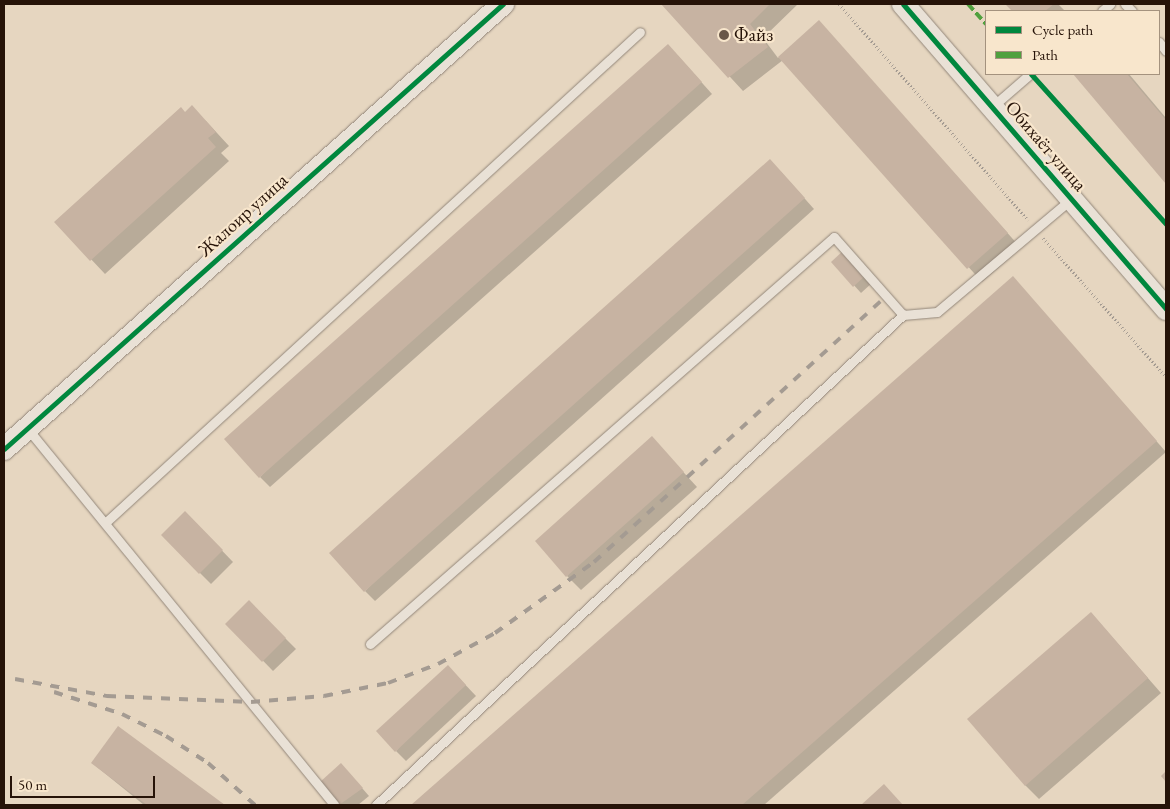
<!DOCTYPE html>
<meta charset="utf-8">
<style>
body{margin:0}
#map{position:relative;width:1170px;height:809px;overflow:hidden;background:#e6d6c0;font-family:"EB Garamond",serif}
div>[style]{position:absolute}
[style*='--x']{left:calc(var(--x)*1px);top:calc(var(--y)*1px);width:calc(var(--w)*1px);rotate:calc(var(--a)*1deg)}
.shadow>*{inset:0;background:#0003}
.building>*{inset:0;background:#c7b3a2}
.path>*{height:3px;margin-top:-1.5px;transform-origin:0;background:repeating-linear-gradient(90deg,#a49b92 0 1px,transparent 0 3.5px)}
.roads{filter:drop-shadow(0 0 1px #928679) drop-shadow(0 0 1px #928679)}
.service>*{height:9px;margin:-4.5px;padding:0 4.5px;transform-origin:4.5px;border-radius:4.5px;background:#e9e1d6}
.tertiary>*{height:22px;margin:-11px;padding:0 11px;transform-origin:11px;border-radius:11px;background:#e9e1d6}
.rail>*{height:4px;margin-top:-2px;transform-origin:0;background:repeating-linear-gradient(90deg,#a49b92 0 9px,transparent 0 18px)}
.quiet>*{height:4px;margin-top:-2px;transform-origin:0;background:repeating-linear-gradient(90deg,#50a03e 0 8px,transparent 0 12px)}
.cycleway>*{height:5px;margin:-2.5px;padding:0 2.5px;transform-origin:2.5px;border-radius:2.5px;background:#00873e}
.dots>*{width:14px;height:14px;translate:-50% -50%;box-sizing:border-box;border:2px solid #f8e6cc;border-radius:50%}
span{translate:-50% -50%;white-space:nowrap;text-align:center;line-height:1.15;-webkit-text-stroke:4.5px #f8e6cc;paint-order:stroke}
.poi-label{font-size:19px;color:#261308}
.left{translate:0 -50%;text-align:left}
.street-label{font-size:19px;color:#261308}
.frame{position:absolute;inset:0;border:5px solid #261308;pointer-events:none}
.legend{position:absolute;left:985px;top:10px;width:175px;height:65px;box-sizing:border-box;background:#f8e6cc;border:1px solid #a4927e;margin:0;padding:6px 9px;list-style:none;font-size:15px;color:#261308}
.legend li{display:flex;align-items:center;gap:10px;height:25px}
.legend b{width:25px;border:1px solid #a4927e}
.scale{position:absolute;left:10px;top:776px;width:145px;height:22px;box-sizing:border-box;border:2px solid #261308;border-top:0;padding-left:6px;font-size:15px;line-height:18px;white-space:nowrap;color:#261308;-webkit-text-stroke:4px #f8e6cc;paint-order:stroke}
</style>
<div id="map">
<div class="shadow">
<div style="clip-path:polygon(663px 4px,798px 4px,763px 38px,778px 58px,819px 22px,1021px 248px,982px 282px,783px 60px,743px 91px)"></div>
<div style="clip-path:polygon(1007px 4px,1058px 4px,1065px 11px,1013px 11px)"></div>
<div style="clip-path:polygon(678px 56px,712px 94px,270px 487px,260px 477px)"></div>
<div style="clip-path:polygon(1075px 74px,1129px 74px,1166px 118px,1166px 182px)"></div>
<div style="clip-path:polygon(185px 113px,206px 121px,229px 146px,221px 153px,229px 161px,105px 274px,56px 222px)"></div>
<div style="clip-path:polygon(781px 172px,814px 209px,375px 601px,365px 591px)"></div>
<div style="clip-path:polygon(844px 252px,872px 283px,861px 293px,833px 262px)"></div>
<div style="clip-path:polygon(1013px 278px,1166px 452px,764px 805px,412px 805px)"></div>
<div style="clip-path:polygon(652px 438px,697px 487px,581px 590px,567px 576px)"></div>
<div style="clip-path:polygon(185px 512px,233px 562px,211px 584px,162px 535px)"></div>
<div style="clip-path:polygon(249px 602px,296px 649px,273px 671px,227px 624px)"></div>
<div style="clip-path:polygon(1091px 613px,1161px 693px,1039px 799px,1025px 785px)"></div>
<div style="clip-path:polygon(458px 677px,476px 696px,406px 761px,396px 751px)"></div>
<div style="clip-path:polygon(118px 728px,223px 805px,144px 805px,92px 763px)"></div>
<div style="clip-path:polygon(348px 772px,369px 796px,358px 805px,341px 805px,321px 782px)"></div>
</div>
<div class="building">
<div style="clip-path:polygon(661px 4px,770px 4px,750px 24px,768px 47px,728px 78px)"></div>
<div style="clip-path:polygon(1005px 4px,1054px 4px,1045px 11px,1012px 11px)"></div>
<div style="clip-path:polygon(819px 20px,1008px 233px,967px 269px,778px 57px)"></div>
<div style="clip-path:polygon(668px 44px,702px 82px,259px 478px,224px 439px)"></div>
<div style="clip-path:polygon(1073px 74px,1127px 74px,1166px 120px,1166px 184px)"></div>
<div style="clip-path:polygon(192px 105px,216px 132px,208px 138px,216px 147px,90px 261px,54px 222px,181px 107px,185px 112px)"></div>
<div style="clip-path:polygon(770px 159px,805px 198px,364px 592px,329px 553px)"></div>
<div style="clip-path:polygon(844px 250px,866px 275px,853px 287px,831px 262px)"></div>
<div style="clip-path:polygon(1013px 276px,1157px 441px,742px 805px,411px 805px)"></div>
<div style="clip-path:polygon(652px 436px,684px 472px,566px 577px,535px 541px)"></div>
<div style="clip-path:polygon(185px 511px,223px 550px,199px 574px,161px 535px)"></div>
<div style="clip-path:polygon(249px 600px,286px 638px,262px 662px,225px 624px)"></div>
<div style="clip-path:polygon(1091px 612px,1148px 678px,1025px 786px,967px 719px)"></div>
<div style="clip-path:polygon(448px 665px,466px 685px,395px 752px,376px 731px)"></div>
<div style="clip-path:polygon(118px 726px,225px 805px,147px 805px,91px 763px)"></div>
<div style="clip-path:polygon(341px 763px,363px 788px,339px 805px,320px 782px)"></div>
<div style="clip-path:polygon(1166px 771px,1166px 782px,1161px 776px)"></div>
<div style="clip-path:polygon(884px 784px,903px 805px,861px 805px)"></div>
</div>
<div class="path">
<div style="--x:839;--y:4;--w:287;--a:48.8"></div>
<div style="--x:1043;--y:238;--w:186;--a:48.5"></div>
</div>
<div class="roads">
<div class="service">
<div style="--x:1125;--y:4;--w:10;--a:45"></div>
<div style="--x:1102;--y:11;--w:11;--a:-41"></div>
<div style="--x:1159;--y:42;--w:11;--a:52"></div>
<div style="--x:992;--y:107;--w:50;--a:-41"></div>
<div style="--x:27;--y:428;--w:486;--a:50.8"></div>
<div style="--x:105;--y:523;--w:726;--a:-42.54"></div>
<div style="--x:370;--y:644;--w:617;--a:-41.26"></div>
<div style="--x:834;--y:237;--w:104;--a:48.5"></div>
<div style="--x:903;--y:315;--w:34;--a:-5"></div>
<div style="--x:937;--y:312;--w:175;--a:-40.1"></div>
<div style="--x:376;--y:805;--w:720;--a:-42.92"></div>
</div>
<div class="tertiary">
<div style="--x:903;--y:4;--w:403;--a:49.2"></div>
<div style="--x:4;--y:449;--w:669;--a:-41.73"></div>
</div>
</div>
<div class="rail">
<div style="--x:15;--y:679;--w:94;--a:10.5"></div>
<div style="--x:107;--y:696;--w:144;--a:2.4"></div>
<div style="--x:251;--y:702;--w:73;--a:-4.7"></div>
<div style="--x:324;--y:696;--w:65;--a:-11.5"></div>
<div style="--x:388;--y:683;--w:53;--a:-20.8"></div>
<div style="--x:438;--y:664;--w:65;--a:-28.5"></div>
<div style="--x:495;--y:633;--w:122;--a:-35.6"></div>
<div style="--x:594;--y:562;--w:388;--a:-42.3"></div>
<div style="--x:54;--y:692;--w:71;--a:17.9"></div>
<div style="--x:122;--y:714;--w:49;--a:26.6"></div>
<div style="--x:166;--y:736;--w:50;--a:32.7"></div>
<div style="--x:208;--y:763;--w:63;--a:41.8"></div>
</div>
<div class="quiet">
<div style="--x:968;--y:4;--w:27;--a:48"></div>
</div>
<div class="cycleway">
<div style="--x:903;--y:4;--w:403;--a:49.2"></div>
<div style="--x:1031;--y:74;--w:202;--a:48"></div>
<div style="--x:4;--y:449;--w:669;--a:-41.73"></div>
</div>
<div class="dots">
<div style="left:724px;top:35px;background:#695748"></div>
</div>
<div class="poi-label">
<span class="left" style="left:734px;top:35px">Файз</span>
</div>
<div class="street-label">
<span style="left:1046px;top:146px;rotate:49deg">Обихаёт улица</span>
<span style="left:243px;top:215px;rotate:-42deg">Жалоир улица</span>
</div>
<div class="frame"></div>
<ul class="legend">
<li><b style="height:6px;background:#00873e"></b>Cycle path</li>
<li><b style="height:6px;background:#50a03e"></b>Path</li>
</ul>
<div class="scale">50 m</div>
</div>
